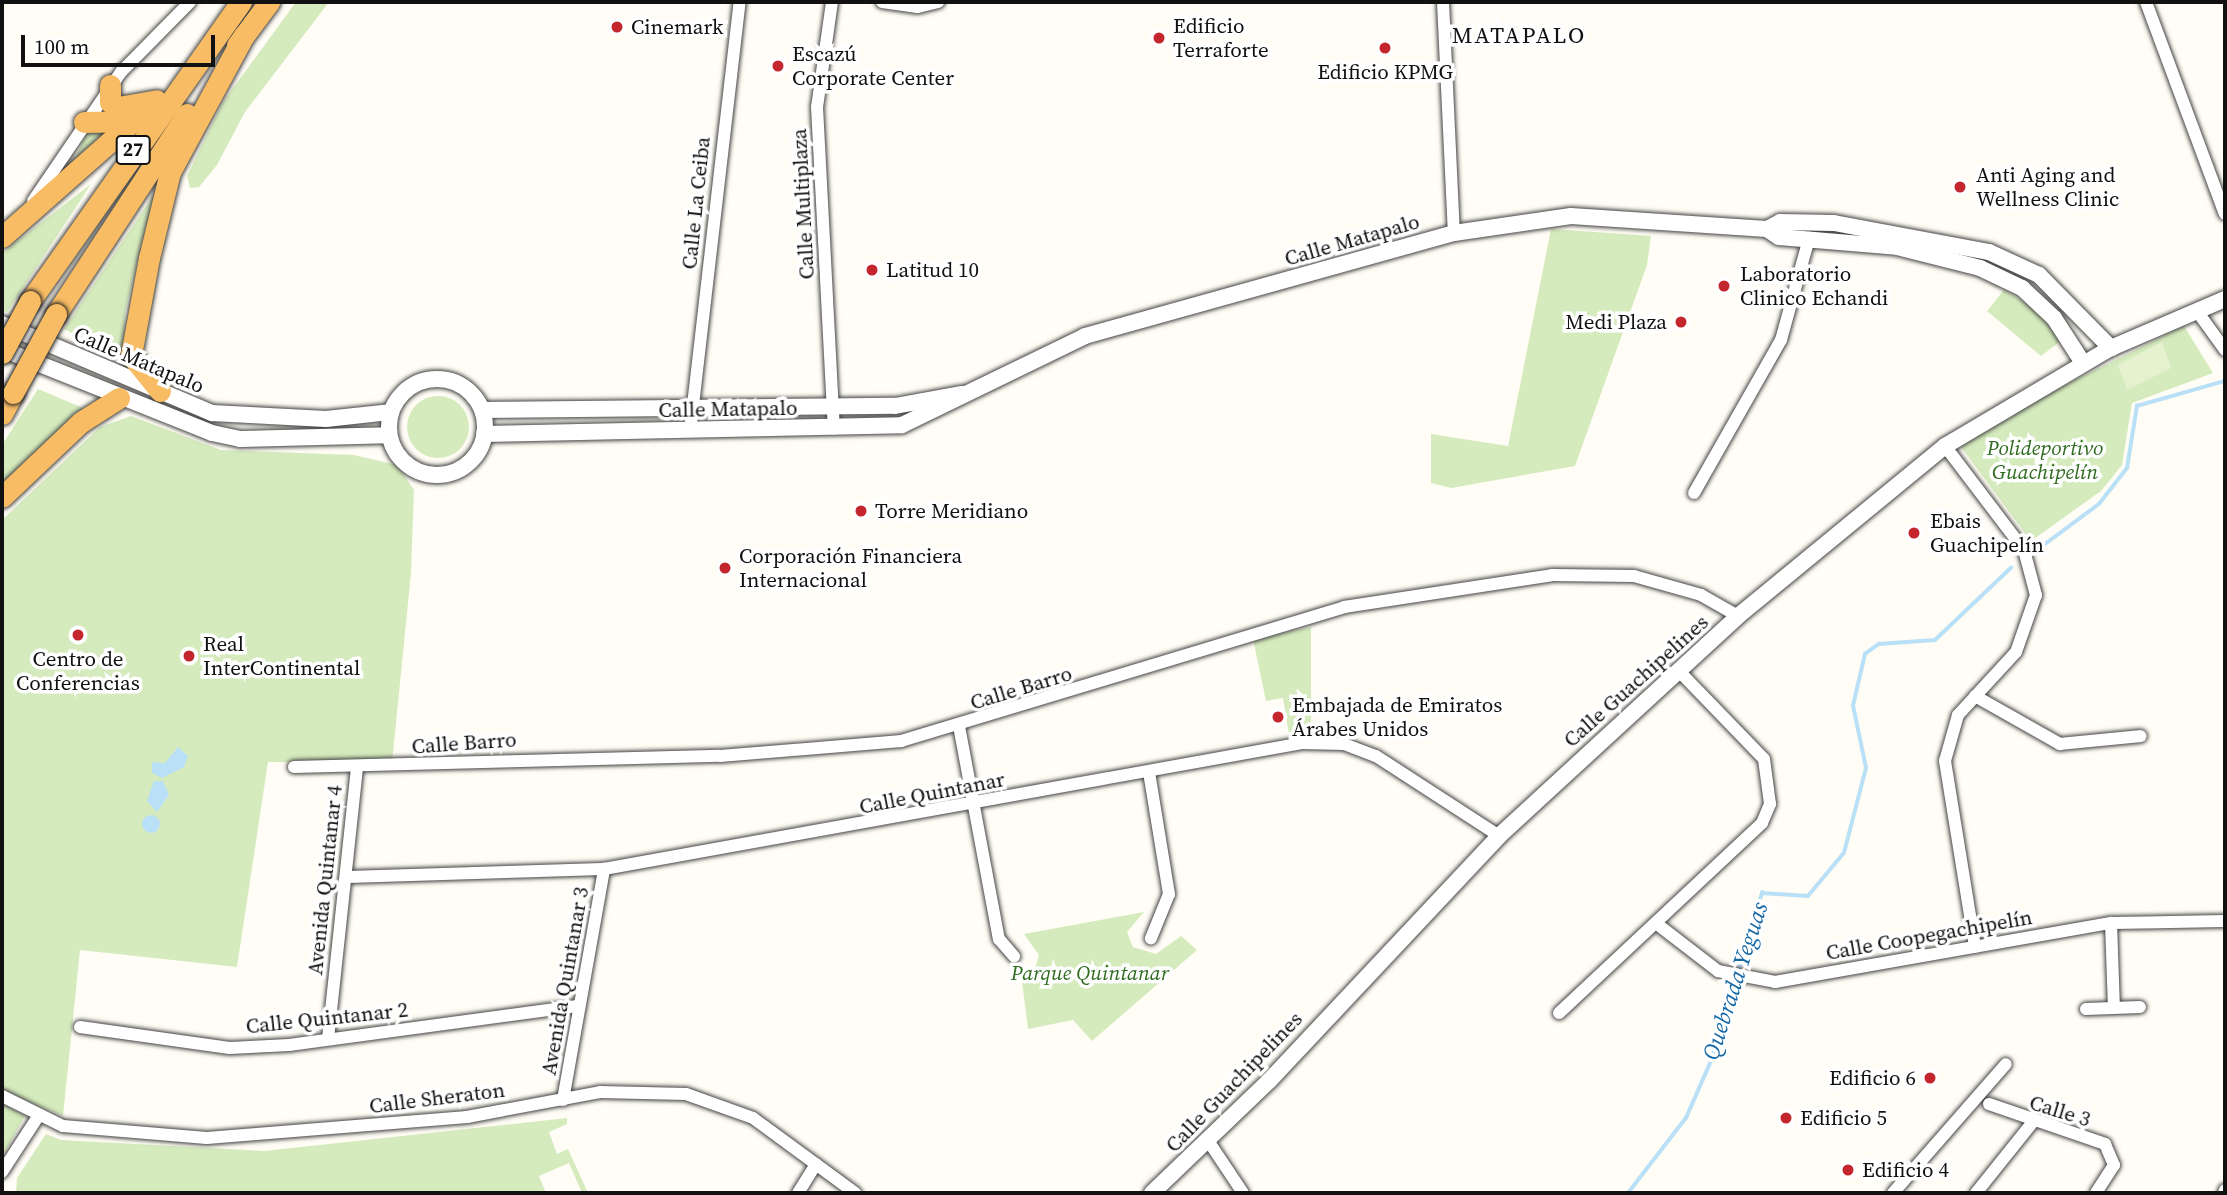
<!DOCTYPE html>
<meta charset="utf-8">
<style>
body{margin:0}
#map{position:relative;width:2227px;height:1195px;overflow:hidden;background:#fffdf5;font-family:"Source Serif 4",serif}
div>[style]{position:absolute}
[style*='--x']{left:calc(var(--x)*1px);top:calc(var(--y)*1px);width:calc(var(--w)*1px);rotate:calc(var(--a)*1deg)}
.green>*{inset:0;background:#d5ebbd}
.round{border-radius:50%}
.pitch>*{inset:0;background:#e6f2cf}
.water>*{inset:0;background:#b9e0f7}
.stream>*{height:3.5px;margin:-1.75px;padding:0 1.75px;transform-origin:1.75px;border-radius:1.75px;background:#b9e0f7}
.roads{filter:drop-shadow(0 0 2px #444) drop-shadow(0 0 2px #444)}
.minor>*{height:12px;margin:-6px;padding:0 6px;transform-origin:6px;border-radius:6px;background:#fff}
.tertiary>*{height:16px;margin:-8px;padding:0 8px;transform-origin:8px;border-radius:8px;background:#fff}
.tertiary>.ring{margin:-8px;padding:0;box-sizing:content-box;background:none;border:16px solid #fff;border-radius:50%}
.trunk>*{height:21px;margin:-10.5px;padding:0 10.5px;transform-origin:10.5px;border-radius:10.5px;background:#f7bc64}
.bridges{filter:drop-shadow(0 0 2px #222) drop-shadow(0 0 2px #222)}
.trunk-bridge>*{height:21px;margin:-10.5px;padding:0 10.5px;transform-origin:10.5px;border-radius:10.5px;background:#f7bc64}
.dots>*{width:19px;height:19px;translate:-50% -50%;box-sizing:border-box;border:4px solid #fff;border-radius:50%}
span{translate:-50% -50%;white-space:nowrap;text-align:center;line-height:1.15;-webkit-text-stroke:7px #fff;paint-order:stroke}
.shield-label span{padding:2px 5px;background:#fff;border:2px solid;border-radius:5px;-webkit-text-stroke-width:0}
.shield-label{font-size:19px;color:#111;font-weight:700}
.poi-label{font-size:21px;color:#111}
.left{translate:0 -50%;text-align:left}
.right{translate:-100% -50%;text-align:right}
.street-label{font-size:21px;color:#111}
.park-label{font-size:21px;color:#2f6b1f;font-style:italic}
.neighbourhood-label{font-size:23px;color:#111;letter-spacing:2px}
.water-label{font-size:23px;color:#1768a6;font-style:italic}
.frame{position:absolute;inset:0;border:4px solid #111;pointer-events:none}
.scale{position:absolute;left:21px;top:35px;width:194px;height:32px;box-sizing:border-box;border:4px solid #111;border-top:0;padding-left:9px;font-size:21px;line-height:24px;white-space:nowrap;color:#111;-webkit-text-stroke:5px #fff;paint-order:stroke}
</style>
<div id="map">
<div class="green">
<div style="clip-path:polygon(296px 2px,329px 2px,245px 112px,217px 165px,199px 187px,190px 188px,187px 176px,223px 102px)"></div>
<div style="clip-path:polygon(89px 126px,116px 126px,62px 174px,77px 155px)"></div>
<div style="clip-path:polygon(91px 184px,7px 312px,2px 310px,2px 253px)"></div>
<div style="clip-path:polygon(154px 194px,125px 312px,124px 360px,64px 329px)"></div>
<div style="clip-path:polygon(1551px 229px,1651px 236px,1647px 265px,1575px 466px,1451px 488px,1431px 483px,1431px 434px,1508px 446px)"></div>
<div style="clip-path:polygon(2004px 290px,2038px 310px,2062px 340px,2041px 356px,1987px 311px)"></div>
<div style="clip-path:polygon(2184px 326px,2213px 373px,2132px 403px,2122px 465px,2101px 491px,2031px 541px,1961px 447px,2007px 414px)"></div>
<div style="clip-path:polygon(38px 389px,83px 408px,2px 490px,2px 445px)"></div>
<div class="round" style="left:407px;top:396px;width:62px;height:62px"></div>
<div style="clip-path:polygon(131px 416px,221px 450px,354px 455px,397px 465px,414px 490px,411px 573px,392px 763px,268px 762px,237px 967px,80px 950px,63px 1116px,2px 1090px,2px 520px,100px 427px)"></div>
<div style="clip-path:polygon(1311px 627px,1311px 729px,1289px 734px,1283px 698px,1266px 701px,1253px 639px)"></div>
<div style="clip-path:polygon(1144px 912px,1127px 932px,1133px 947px,1156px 954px,1181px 936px,1197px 950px,1092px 1041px,1073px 1020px,1028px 1029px,1022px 981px,1033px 975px,1039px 955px,1024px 934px)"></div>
<div style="clip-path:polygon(2px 1103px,25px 1116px,2px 1157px)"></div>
<div style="clip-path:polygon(567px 1118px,567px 1124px,549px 1132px,557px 1154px,568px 1149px,588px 1193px,582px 1193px,569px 1163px,539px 1176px,546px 1193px,16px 1193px,17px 1178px,46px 1134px,61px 1140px,264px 1151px)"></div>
</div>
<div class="pitch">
<div style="clip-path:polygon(2162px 342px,2171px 368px,2127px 390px,2118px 365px)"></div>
</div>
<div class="water">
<div style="clip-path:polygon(178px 747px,188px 756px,184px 767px,162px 778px,152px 773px,152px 762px,165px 763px)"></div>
<div style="clip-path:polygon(154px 781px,163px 781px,169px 795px,157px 812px,147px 801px)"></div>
<div class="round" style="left:142px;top:815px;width:18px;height:18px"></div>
</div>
<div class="stream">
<div style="--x:2033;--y:553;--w:82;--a:-36.6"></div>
<div style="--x:2099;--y:504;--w:46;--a:-52.1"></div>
<div style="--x:2127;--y:468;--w:63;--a:-80.8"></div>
<div style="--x:2137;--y:406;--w:91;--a:-15.9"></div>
<div style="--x:1628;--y:1193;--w:95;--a:-52.3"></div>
<div style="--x:1686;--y:1118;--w:62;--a:-66.3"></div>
<div style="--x:1711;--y:1061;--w:176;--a:-73.1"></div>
<div style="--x:1762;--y:893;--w:46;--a:3.7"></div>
<div style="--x:1808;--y:896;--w:56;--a:-50.1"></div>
<div style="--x:1844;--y:853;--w:88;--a:-75.5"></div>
<div style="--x:1866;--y:768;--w:63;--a:-101.8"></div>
<div style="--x:1853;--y:706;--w:53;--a:-77"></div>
<div style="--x:1865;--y:654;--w:17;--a:-36"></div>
<div style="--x:1879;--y:644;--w:56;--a:-4.1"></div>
<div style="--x:1935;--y:640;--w:105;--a:-43.5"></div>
</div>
<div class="roads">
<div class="minor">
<div style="--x:832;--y:2;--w:106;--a:98.1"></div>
<div style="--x:817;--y:107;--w:322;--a:87"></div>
<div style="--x:882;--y:2;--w:36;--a:8"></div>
<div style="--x:918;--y:7;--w:21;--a:-14"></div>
<div style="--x:1443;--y:2;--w:231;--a:87.3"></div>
<div style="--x:2146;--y:2;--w:226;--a:69.6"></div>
<div style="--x:33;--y:201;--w:156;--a:-55.7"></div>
<div style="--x:121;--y:72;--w:98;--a:-45.4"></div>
<div style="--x:2197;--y:311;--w:48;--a:54.3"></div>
<div style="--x:690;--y:431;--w:432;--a:-83.4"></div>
<div style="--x:1945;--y:446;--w:131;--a:52.8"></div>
<div style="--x:2024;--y:550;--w:47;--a:75.1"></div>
<div style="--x:2036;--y:595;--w:60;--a:109.3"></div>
<div style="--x:2016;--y:652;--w:86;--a:132.6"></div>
<div style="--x:1958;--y:715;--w:48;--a:105.8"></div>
<div style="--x:1945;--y:761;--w:188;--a:80.8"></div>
<div style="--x:1694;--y:493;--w:176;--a:-60.4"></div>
<div style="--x:1781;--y:340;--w:106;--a:-74.6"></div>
<div style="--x:1975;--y:696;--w:98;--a:29.5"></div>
<div style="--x:2060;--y:744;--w:81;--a:-5.6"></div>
<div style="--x:959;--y:726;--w:217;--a:79.4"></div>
<div style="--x:999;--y:939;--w:23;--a:49"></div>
<div style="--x:294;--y:767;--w:426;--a:-1.5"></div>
<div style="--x:720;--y:756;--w:182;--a:-4.7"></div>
<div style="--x:901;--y:741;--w:463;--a:-16.8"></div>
<div style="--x:1344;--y:607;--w:210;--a:-8.7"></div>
<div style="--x:1552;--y:575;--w:82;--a:0.7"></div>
<div style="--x:1634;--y:576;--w:70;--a:15.8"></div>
<div style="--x:1701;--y:595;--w:43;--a:29.6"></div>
<div style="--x:1149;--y:772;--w:124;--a:80.7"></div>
<div style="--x:1169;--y:894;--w:48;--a:112.2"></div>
<div style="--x:346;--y:877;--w:258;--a:-1.8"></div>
<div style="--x:604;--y:869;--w:709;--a:-10.23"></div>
<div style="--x:1302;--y:743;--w:42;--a:1.4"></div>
<div style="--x:1344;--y:744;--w:34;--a:21"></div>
<div style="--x:1376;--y:756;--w:147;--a:33"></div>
<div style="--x:2111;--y:923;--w:85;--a:88"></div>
<div style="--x:1657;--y:924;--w:77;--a:37.6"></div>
<div style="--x:1718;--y:971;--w:58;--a:10.9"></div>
<div style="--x:1775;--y:982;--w:341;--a:-10"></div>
<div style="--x:2111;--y:923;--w:114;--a:-1"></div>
<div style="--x:2086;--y:1009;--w:54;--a:-2.1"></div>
<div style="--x:1559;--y:1013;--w:278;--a:-43.1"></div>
<div style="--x:1762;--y:823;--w:21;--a:-67"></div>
<div style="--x:1770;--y:804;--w:45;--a:-97.6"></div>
<div style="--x:1764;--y:759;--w:124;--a:-134"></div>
<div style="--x:80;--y:1027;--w:151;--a:8"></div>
<div style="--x:230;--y:1048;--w:59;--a:-2.9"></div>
<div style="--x:289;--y:1045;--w:291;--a:-7.7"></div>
<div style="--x:328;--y:1039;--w:273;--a:-83.9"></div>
<div style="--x:2;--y:1096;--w:68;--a:26.2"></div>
<div style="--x:63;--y:1126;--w:144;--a:4.8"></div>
<div style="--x:207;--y:1138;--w:261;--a:-4.6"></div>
<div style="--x:467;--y:1117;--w:135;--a:-10.6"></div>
<div style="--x:600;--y:1092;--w:86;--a:1.3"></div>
<div style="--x:686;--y:1094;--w:71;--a:19.7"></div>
<div style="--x:753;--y:1118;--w:127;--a:36.3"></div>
<div style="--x:563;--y:1100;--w:235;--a:-79.9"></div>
<div style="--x:1989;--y:1104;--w:123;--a:19"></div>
<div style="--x:2105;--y:1144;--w:23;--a:67"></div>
<div style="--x:2114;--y:1165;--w:33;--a:123"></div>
<div style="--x:1209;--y:1142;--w:61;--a:56.3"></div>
<div style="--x:2;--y:1172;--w:68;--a:-57"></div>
<div style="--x:798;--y:1193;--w:34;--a:-58"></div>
<div style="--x:1893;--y:1193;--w:171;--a:-48.8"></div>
<div style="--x:1976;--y:1193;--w:90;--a:-51.3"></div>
<div style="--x:2224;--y:1193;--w:3;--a:-72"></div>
</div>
<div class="tertiary">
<div style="--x:1767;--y:229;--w:15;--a:-28"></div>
<div style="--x:1780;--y:222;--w:54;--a:1.1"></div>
<div style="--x:1834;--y:223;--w:158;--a:10.6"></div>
<div style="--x:1989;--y:252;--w:55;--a:24.7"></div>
<div style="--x:2039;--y:275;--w:103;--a:45.4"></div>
<div style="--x:2;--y:324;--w:228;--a:23"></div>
<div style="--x:212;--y:413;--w:114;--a:3"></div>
<div style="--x:326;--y:419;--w:64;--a:-6.2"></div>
<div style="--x:2;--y:349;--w:226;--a:21.8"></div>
<div style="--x:212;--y:433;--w:29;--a:12"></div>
<div style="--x:240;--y:439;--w:149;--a:-1.5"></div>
<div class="ring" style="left:389px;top:379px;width:80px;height:80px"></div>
<div style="--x:482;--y:410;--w:413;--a:-0.6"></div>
<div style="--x:895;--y:406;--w:68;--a:-10.2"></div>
<div style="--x:484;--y:434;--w:418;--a:-1.2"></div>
<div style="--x:902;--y:425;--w:203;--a:-25.9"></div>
<div style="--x:1085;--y:336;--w:383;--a:-15.6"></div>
<div style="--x:1454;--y:233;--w:118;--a:-8.3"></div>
<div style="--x:1571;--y:216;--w:196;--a:3.8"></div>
<div style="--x:1767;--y:229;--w:14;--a:34"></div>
<div style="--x:1779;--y:237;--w:118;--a:4.8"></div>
<div style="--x:1897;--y:247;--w:86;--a:14.2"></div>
<div style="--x:1980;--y:268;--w:47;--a:25.5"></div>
<div style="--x:2022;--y:288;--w:44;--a:43.2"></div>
<div style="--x:2054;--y:318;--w:54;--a:57.2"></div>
<div style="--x:1152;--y:1193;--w:163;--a:-43.8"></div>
<div style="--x:1270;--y:1080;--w:335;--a:-46.8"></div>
<div style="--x:1499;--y:836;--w:325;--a:-42.6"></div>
<div style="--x:1738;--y:616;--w:268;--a:-39.4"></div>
<div style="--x:1945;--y:446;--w:193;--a:-30.6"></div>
<div style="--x:2111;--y:348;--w:124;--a:-23.3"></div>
</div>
<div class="trunk">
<div style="--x:237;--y:45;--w:54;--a:-53.3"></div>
<div style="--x:110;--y:85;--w:17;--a:90"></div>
<div style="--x:110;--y:102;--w:9;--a:32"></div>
<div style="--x:118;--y:107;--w:39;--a:-10"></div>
<div style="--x:84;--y:122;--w:54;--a:-1.1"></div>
<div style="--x:2;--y:237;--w:199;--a:-41.5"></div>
<div style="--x:30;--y:301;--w:366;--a:-54.8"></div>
<div style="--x:56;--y:314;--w:239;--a:-56.8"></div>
<div style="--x:160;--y:391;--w:46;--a:-128.9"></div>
<div style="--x:131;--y:355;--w:99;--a:-79.5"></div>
<div style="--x:149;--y:258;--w:89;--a:-76.3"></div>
<div style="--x:170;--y:172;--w:156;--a:-61.6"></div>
<div style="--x:2;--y:414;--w:24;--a:-62"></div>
<div style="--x:2;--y:497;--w:109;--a:-43.5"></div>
<div style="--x:81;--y:422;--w:45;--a:-32.3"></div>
</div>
</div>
<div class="bridges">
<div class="trunk-bridge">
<div style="--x:2;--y:353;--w:59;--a:-61.7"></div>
<div style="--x:13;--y:393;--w:90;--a:-61.4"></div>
</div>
</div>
<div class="dots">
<div style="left:617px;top:27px;background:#c4262e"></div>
<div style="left:1159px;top:38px;background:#c4262e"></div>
<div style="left:1385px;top:48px;background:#c4262e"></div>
<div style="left:778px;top:66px;background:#c4262e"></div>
<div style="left:1960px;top:187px;background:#c4262e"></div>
<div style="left:872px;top:270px;background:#c4262e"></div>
<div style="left:1724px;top:286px;background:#c4262e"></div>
<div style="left:1681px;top:322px;background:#c4262e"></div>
<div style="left:861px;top:511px;background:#c4262e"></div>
<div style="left:1914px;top:533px;background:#c4262e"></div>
<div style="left:725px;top:568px;background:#c4262e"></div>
<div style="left:78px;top:635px;background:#c4262e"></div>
<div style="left:189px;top:656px;background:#c4262e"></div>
<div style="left:1278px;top:717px;background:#c4262e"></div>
<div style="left:1930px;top:1078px;background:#c4262e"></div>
<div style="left:1786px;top:1118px;background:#c4262e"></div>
<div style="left:1848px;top:1170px;background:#c4262e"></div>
</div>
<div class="shield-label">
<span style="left:133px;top:150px">27</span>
</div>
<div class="poi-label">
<span class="left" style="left:1173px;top:38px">Edificio<br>Terraforte</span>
<span class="left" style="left:631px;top:27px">Cinemark</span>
<span class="left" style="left:792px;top:66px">Escazú<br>Corporate Center</span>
<span style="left:1385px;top:72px">Edificio KPMG</span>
<span class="left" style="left:1976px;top:187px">Anti Aging and<br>Wellness Clinic</span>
<span class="left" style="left:886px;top:270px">Latitud 10</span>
<span class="left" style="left:1740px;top:286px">Laboratorio<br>Clinico Echandi</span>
<span class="right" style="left:1667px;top:322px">Medi Plaza</span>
<span class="left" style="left:875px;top:511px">Torre Meridiano</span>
<span class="left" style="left:1930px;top:533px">Ebais<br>Guachipelín</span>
<span class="left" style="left:739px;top:568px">Corporación Financiera<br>Internacional</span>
<span class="left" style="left:203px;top:656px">Real<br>InterContinental</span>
<span style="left:78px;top:671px">Centro de<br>Conferencias</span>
<span class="left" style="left:1292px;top:717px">Embajada de Emiratos<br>Árabes Unidos</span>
<span class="right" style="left:1916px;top:1078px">Edificio 6</span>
<span class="left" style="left:1800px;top:1118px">Edificio 5</span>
<span class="left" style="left:1862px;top:1170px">Edificio 4</span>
</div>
<div class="street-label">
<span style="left:696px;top:203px;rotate:-84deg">Calle La Ceiba</span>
<span style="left:803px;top:204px;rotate:-93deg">Calle Multiplaza</span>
<span style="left:1352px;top:240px;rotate:-16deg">Calle Matapalo</span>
<span style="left:139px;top:360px;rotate:23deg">Calle Matapalo</span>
<span style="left:728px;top:409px;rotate:-1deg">Calle Matapalo</span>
<span style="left:1636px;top:681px;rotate:-42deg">Calle Guachipelines</span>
<span style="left:1021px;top:688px;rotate:-17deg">Calle Barro</span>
<span style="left:464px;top:743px;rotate:-4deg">Calle Barro</span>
<span style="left:932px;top:793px;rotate:-11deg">Calle Quintanar</span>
<span style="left:325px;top:880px;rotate:-84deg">Avenida Quintanar 4</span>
<span style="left:1929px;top:935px;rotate:-10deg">Calle Coopegachipelín</span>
<span style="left:565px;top:981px;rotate:-80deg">Avenida Quintanar 3</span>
<span style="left:327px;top:1018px;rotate:-6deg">Calle Quintanar 2</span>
<span style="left:1234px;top:1082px;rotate:-46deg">Calle Guachipelines</span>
<span style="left:437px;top:1098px;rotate:-7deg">Calle Sheraton</span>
<span style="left:2060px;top:1111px;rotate:17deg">Calle 3</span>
</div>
<div class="park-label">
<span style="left:2045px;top:460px">Polideportivo<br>Guachipelín</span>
<span style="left:1090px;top:973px">Parque Quintanar</span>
</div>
<div class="neighbourhood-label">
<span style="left:1519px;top:35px">MATAPALO</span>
</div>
<div class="water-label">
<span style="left:1735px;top:981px;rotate:-72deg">Quebrada Yeguas</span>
</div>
<div class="frame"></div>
<div class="scale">100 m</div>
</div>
